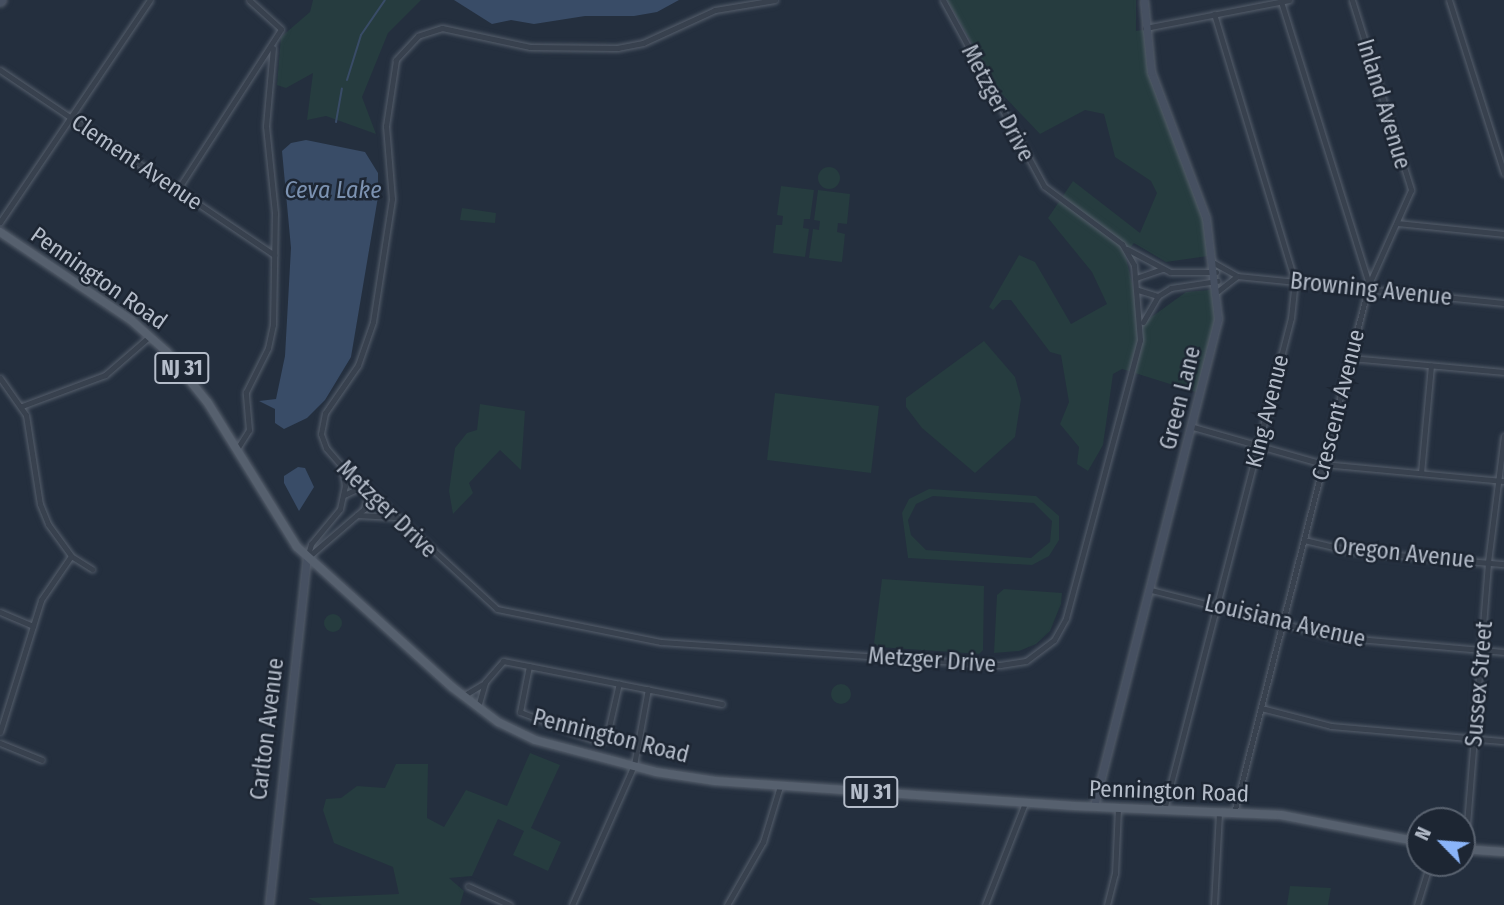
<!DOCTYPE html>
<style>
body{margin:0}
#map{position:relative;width:1504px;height:905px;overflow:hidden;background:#242f3e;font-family:"Fira Sans Condensed",sans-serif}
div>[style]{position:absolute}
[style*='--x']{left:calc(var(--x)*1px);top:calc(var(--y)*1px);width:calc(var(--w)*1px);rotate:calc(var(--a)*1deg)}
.green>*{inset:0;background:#263c3f}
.round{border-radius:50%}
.water>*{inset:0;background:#394c67}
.stream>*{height:2px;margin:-1px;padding:0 1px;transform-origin:1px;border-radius:1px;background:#394c67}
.roads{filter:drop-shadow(0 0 2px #565f6c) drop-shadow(0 0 2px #565f6c)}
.street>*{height:5px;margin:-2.5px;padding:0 2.5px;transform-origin:2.5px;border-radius:2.5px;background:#38414e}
.secondary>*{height:7px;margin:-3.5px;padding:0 3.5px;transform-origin:3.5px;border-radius:3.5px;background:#465061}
.primary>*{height:8px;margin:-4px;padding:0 4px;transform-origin:4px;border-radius:4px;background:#56606e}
span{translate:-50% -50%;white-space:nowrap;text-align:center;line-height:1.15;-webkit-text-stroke:5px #1d2633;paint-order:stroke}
.shield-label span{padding:2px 5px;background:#1d2633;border:2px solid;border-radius:5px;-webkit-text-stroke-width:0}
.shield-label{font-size:21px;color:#b4bcc9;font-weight:700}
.street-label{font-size:23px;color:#b4bcc9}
.water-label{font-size:24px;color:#7c92b1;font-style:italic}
.north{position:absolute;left:1406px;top:807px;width:70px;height:70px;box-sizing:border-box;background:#1d2633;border:2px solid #59626f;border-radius:50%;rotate:295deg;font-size:19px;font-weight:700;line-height:28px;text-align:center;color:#b4bcc9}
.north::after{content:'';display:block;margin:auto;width:24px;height:32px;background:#8ab4f8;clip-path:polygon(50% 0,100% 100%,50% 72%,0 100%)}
</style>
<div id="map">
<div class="green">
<div style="clip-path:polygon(313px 0,421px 0,388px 33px,362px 97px,376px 134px,326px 116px,307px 120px,313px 73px,286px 88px,277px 85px,281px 37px,310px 12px)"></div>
<div style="clip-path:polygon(947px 0,1136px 0,1136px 31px,1149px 29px,1153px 73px,1215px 255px,1166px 262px,1134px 243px,1125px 254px,1142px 324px,1186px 292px,1220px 289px,1220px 319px,1202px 394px,1122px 369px,1113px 374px,1103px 445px,1088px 471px,1077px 464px,1079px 447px,1060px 424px,1069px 402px,1061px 355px,1050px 352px,1011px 300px,1002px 300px,993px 310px,989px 307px,1019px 255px,1035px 262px,1071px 324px,1107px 304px,1092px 272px,1048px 218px,1073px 181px,1140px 233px,1157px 193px,1151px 181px,1115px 157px,1104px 114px,1085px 110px,1040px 134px,1000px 92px)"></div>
<div class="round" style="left:818px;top:167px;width:22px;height:22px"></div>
<div style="clip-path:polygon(781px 186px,814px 190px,810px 219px,804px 219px,803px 228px,809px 229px,805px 257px,773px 253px,776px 225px,782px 225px,783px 216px,777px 215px)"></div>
<div style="clip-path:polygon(818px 190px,850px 194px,847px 224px,838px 223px,837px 232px,845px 234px,842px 262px,809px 258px,813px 229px,819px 230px,820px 221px,814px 220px)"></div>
<div style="clip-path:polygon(462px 208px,496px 213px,495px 223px,460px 220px)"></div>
<div style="clip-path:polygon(984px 341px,1015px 377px,1021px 399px,1015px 437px,975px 473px,922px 428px,906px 407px,906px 398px)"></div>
<div style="clip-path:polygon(775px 393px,879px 406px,871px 473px,767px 460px)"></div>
<div style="clip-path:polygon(480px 404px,525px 411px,521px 470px,500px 450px,469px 483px,473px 493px,453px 514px,449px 491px,455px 448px,467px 433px,477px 430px)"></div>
<div style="clip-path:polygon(evenodd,929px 489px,1036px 496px,1059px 516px,1059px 540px,1049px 556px,1032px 565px,908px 558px,902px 513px,909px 499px,929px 489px,933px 496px,1034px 503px,1052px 521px,1050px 542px,1031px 558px,926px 550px,911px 535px,908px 520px,916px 504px,933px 496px)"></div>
<div style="clip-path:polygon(882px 579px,984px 586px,983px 650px,979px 654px,878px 647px,874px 643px)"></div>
<div style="clip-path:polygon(1004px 589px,1062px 593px,1061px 604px,1050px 631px,1036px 644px,1019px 651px,994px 653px,997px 595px)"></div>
<div class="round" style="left:324px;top:614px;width:18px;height:18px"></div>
<div class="round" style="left:831px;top:684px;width:20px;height:20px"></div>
<div style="clip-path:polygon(530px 753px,560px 765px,531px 828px,561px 842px,548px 871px,513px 855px,524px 831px,498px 819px,472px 876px,449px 878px,464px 891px,460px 905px,322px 905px,308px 898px,399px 894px,393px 867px,334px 843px,323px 810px,326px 799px,341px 798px,357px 786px,385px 788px,396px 764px,428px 764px,427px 818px,444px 827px,466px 790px,507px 806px)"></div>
<div style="clip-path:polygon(1290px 886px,1331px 888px,1328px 905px,1287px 905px)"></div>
</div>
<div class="water">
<div style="clip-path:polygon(454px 0,679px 0,657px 12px,634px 16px,585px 16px,534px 24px,511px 20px,492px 24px)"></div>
<div style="clip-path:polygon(306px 140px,365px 152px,378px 173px,378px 197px,351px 357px,325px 400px,307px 418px,284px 429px,275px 423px,275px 409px,259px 401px,276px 399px,285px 356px,291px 248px,282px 151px,291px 143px)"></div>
<div style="clip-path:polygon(298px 467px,305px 468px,314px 487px,299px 511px,284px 483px,284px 476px)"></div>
</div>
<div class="stream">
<div style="--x:347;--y:80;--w:47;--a:-72.7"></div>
<div style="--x:361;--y:35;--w:42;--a:-55.6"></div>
<div style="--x:336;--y:122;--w:34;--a:-80"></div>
</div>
<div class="roads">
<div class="street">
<div style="--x:775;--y:0;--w:61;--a:170.5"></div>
<div style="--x:715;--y:10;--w:79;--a:155.4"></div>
<div style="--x:643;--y:43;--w:25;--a:169"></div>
<div style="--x:618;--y:48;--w:88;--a:-179.3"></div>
<div style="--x:530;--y:47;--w:90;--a:-167.8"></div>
<div style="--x:442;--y:28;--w:25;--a:162"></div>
<div style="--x:418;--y:36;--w:33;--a:133"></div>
<div style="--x:396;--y:60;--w:67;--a:98.6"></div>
<div style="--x:386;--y:126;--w:73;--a:85.3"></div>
<div style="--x:392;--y:199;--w:124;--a:98.8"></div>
<div style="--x:373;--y:322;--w:46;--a:109.2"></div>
<div style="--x:358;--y:365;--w:58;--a:124.5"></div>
<div style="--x:325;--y:413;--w:21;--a:101"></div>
<div style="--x:321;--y:434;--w:15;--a:70"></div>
<div style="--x:326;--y:448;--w:23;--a:49"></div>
<div style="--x:341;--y:465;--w:212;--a:42.7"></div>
<div style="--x:497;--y:609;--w:167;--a:11.4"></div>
<div style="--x:661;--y:642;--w:340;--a:3.9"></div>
<div style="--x:1000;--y:665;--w:26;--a:-9"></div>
<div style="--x:1026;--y:661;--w:35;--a:-37"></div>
<div style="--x:1054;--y:640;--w:25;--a:-61"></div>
<div style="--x:1066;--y:618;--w:288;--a:-75.1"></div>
<div style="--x:1140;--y:340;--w:75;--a:-94.6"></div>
<div style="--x:1134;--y:265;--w:24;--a:-120"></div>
<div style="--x:1122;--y:244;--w:97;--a:-143.4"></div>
<div style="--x:1044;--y:186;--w:212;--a:-118.5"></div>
<div style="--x:1352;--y:0;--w:199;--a:72.7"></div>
<div style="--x:1411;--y:190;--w:103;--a:114.1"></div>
<div style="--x:1449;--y:0;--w:182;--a:72.4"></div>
<div style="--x:1145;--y:28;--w:147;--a:-11"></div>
<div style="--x:0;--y:70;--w:331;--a:34"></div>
<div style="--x:178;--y:189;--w:190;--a:-57.2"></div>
<div style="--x:281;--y:29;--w:43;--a:-137.8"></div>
<div style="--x:0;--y:222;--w:268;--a:-56"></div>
<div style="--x:1397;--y:223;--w:108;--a:5.9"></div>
<div style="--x:1127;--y:249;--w:49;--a:28.1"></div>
<div style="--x:1170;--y:272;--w:46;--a:0"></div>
<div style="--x:1214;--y:263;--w:26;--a:29"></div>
<div style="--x:1237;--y:276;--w:268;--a:5.8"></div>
<div style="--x:1136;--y:278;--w:28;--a:-19"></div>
<div style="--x:1138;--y:290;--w:21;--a:17"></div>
<div style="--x:1218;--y:291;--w:24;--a:-38"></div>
<div style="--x:1143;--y:322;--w:30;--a:-60"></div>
<div style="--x:1158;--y:296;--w:15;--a:-32"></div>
<div style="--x:1171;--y:288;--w:47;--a:-8.7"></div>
<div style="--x:1350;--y:358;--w:155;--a:5.2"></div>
<div style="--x:0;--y:378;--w:45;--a:54.9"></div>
<div style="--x:26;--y:415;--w:90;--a:81.1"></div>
<div style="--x:40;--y:504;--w:22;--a:68"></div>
<div style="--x:48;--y:524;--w:39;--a:54"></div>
<div style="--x:71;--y:556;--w:25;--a:32"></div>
<div style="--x:22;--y:406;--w:89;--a:-20.5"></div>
<div style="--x:105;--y:375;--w:60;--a:-40.9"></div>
<div style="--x:1193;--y:427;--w:135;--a:15.9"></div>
<div style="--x:1323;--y:464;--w:182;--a:5.4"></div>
<div style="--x:237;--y:449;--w:22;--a:-58"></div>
<div style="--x:249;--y:430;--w:38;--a:-95"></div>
<div style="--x:246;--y:392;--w:49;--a:-63.4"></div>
<div style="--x:268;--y:348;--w:24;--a:-78"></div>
<div style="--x:273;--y:325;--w:112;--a:-89"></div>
<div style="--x:275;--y:213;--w:87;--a:-95.9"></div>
<div style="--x:266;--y:126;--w:78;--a:-84.9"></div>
<div style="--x:1421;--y:473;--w:108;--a:-84.7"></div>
<div style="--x:344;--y:495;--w:21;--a:-25"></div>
<div style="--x:357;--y:515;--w:38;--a:3"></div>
<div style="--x:1304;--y:540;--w:48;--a:13.2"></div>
<div style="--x:1351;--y:551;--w:154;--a:4.9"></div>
<div style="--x:307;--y:558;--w:15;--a:-74"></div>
<div style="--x:311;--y:544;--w:45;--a:-50.4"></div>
<div style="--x:340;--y:509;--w:24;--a:-78"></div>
<div style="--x:345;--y:486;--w:18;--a:-99"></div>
<div style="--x:307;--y:558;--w:75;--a:-40.7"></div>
<div style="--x:364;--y:509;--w:18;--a:-74"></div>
<div style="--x:1151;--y:590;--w:190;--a:14.3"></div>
<div style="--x:1335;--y:637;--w:170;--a:5.1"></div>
<div style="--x:0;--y:612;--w:36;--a:23"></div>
<div style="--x:529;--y:666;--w:47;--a:101.1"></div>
<div style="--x:520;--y:712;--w:76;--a:20.8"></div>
<div style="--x:591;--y:739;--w:15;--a:4"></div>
<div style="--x:606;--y:740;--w:58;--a:-77.2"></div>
<div style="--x:463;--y:696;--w:23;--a:-31"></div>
<div style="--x:478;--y:707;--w:26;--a:-74"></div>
<div style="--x:485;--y:682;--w:28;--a:-49"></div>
<div style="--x:503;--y:661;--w:223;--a:11.1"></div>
<div style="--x:1261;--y:708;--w:72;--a:14.4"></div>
<div style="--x:1331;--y:726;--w:174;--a:5"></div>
<div style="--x:0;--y:732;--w:138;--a:-72.7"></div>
<div style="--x:41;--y:600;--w:53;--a:-55.7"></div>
<div style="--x:0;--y:743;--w:45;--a:22"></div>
<div style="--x:1164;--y:810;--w:508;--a:-75.53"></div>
<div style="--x:1291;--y:318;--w:36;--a:-84"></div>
<div style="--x:1295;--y:282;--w:280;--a:-106.8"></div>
<div style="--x:1234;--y:813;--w:546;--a:-75.68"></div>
<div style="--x:1369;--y:284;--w:295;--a:-107.3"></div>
<div style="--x:1465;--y:849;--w:288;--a:-85.4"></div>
<div style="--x:1488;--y:562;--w:127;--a:-82.8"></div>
<div style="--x:468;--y:886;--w:46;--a:24.3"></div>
<div style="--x:572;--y:905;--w:153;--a:-66.1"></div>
<div style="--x:634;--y:765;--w:77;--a:-79.6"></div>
<div style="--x:727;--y:905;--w:73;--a:-60.3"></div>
<div style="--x:763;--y:842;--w:59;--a:-73.1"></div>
<div style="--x:985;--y:905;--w:110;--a:-68.6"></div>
<div style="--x:1107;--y:905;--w:32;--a:-76"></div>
<div style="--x:1115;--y:874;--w:66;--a:-87.4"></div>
<div style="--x:1214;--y:905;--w:93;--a:-86.9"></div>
<div style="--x:1417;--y:905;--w:44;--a:-72.8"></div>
</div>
<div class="secondary">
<div style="--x:0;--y:2;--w:3;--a:-45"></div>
<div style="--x:1094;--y:806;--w:503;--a:-75.71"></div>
<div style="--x:1218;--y:319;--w:102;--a:-96.8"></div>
<div style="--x:1206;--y:218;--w:156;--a:-110.6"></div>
<div style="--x:1151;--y:72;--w:72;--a:-95.6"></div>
<div style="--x:269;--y:905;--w:349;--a:-83.8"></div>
</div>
<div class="primary">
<div style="--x:0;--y:232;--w:158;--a:33.9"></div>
<div style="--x:131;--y:320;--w:48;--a:41.6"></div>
<div style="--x:167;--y:352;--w:65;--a:51.2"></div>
<div style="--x:208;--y:403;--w:169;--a:58.3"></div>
<div style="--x:297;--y:547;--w:209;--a:42.1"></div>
<div style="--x:452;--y:687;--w:58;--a:37.3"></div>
<div style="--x:498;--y:722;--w:41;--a:25.9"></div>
<div style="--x:535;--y:740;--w:125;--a:14.8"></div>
<div style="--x:656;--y:772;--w:60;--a:8.7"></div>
<div style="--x:715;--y:781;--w:360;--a:4"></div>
<div style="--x:1074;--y:806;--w:207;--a:2.5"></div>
<div style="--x:1281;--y:815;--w:142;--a:11"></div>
<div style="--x:1462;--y:849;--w:42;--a:4.1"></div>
</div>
</div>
<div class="shield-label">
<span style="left:182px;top:368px">NJ 31</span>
<span style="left:871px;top:792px">NJ 31</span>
</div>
<div class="street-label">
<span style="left:998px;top:103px;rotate:62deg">Metzger Drive</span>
<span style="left:1384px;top:104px;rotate:73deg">Inland Avenue</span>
<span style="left:137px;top:162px;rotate:34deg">Clement Avenue</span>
<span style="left:99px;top:278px;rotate:35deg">Pennington Road</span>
<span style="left:1371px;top:289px;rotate:6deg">Browning Avenue</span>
<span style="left:1180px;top:398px;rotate:-76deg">Green Lane</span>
<span style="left:1338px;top:405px;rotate:-76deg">Crescent Avenue</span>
<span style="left:1267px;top:411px;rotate:-76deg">King Avenue</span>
<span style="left:387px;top:509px;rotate:44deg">Metzger Drive</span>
<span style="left:1404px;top:553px;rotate:6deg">Oregon Avenue</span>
<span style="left:1285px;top:621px;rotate:13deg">Louisiana Avenue</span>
<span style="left:932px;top:660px;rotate:4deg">Metzger Drive</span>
<span style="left:1479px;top:684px;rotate:-85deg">Sussex Street</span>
<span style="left:267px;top:729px;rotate:-83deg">Carlton Avenue</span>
<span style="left:611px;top:736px;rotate:14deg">Pennington Road</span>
<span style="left:1169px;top:791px;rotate:2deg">Pennington Road</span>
</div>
<div class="water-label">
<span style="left:333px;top:191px">Ceva Lake</span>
</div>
<div class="north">N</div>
</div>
